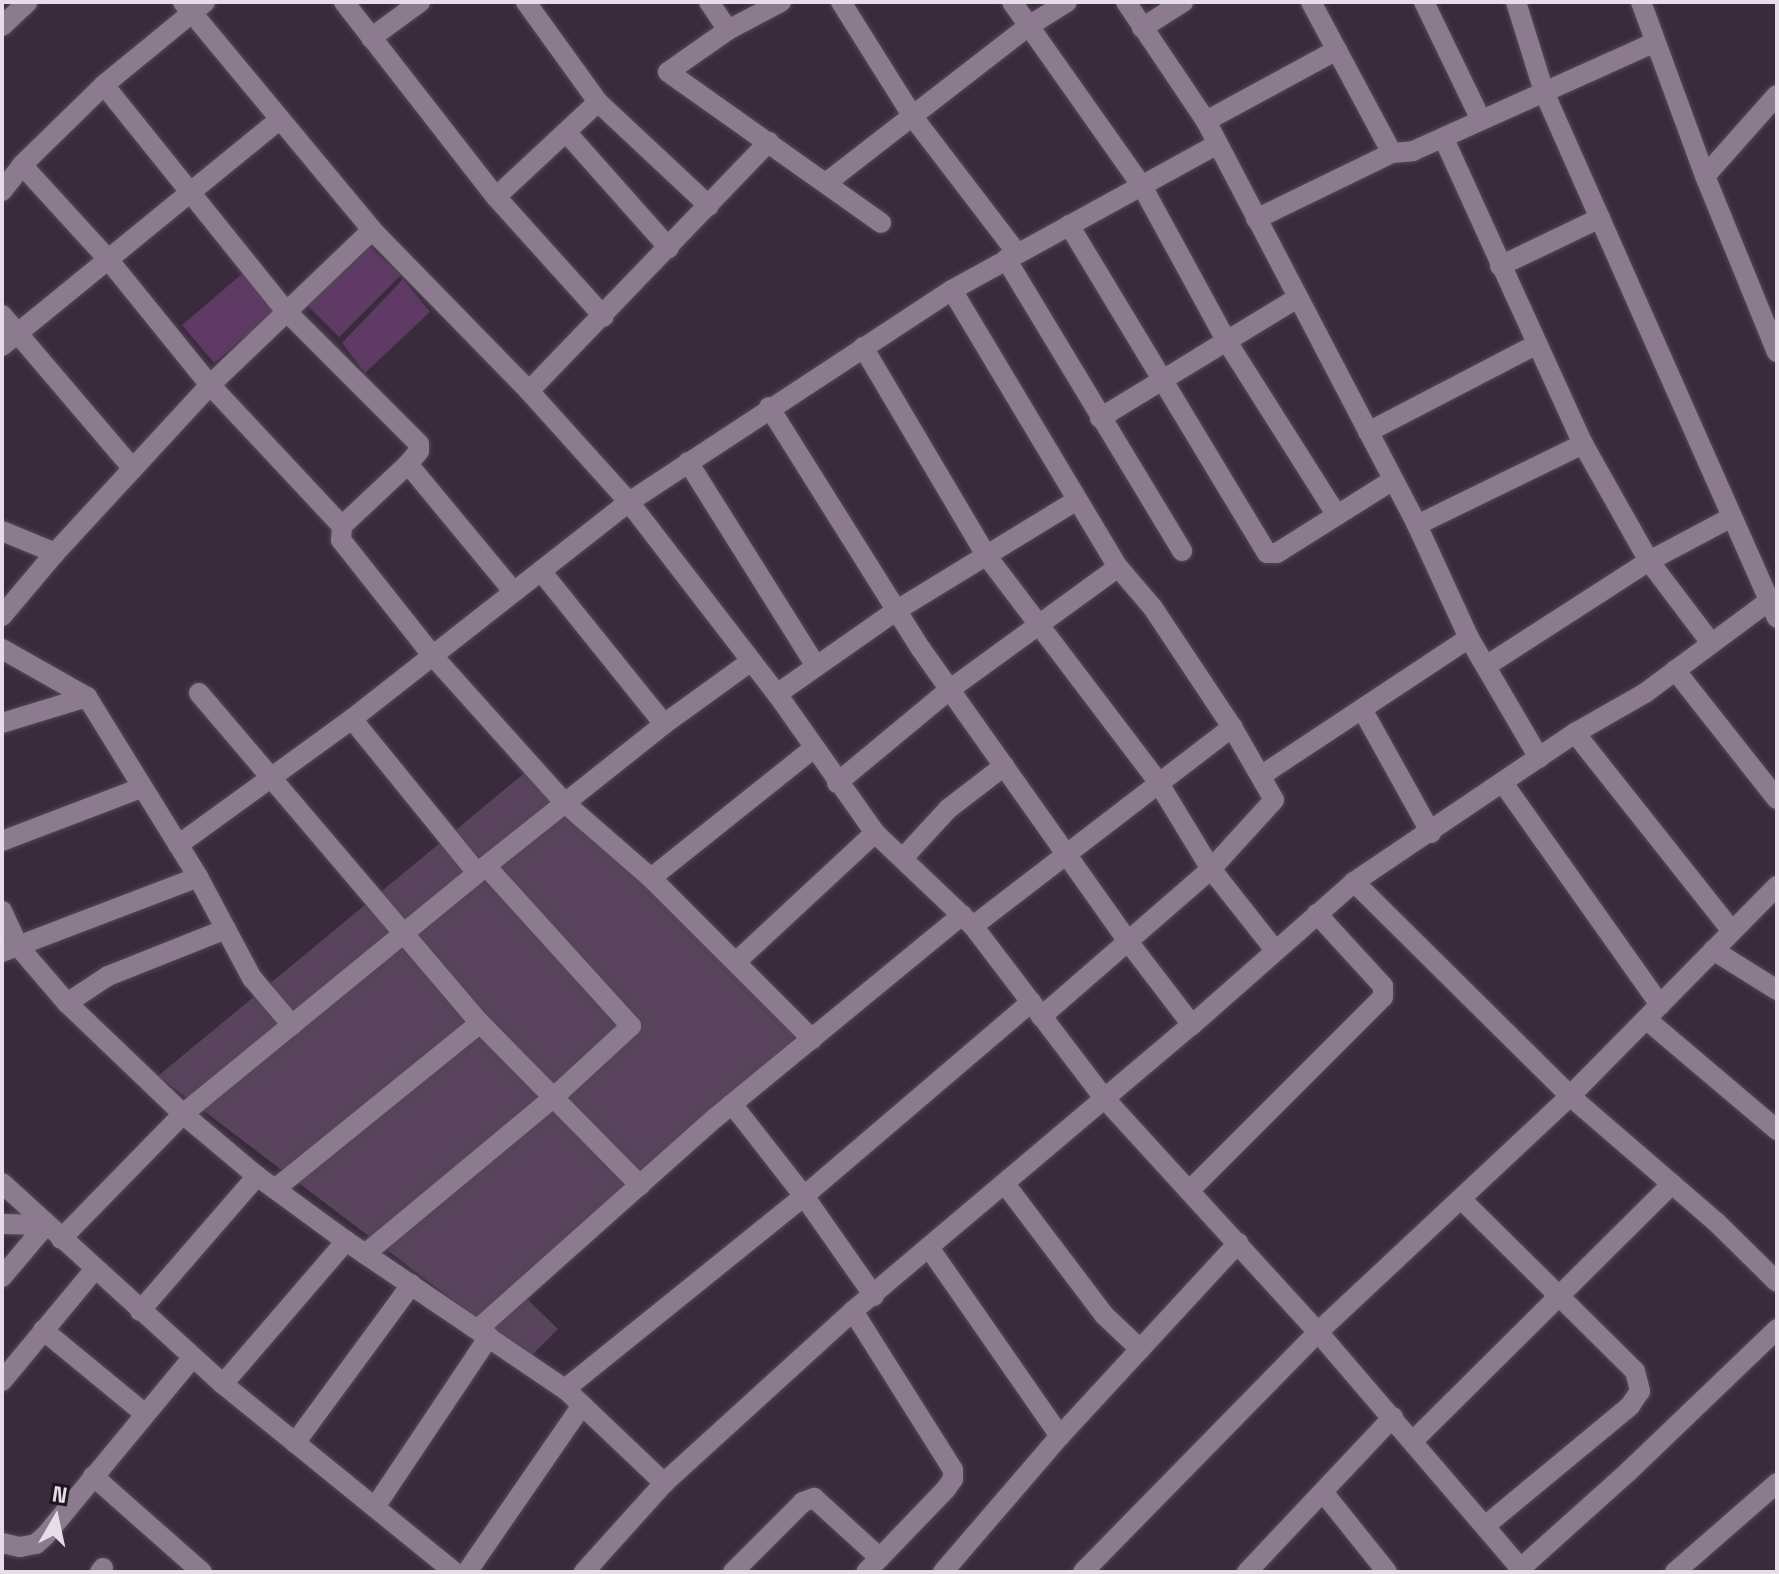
<!DOCTYPE html>
<style>
body{margin:0}
#map{position:relative;width:1779px;height:1574px;overflow:hidden;background:#392b3c;font-family:"Space Grotesk",sans-serif}
div>[style]{position:absolute}
[style*='--x']{left:calc(var(--x)*1px);top:calc(var(--y)*1px);width:calc(var(--w)*1px);rotate:calc(var(--a)*1deg)}
.green>*{inset:0;background:#59435d}
.building>*{inset:0;background:#5e3a64}
.roads{filter:drop-shadow(0 0 2px #534855) drop-shadow(0 0 2px #534855)}
.minor>*{height:20px;margin:-10px;padding:0 10px;transform-origin:10px;border-radius:10px;background:#8c7a8e}
span{translate:-50% -50%;white-space:nowrap;text-align:center;line-height:1.15;-webkit-text-stroke:8px #1d161e;paint-order:stroke}
.frame{position:absolute;inset:0;border:4px solid #e6dde8;pointer-events:none}
.north{position:absolute;left:16px;top:1478px;width:80px;height:80px;-webkit-text-stroke:6px #1d161e;paint-order:stroke;rotate:9deg;font-size:22px;font-weight:700;line-height:32px;text-align:center;color:#e6dde8}
.north::after{content:'';display:block;margin:auto;width:28px;height:36px;background:#e6dde8;clip-path:polygon(50% 0,100% 100%,50% 72%,0 100%)}
</style>
<div id="map">
<div class="green">
<div style="clip-path:polygon(533px 766px,811px 1038px,526px 1298px,558px 1329px,529px 1358px,158px 1076px)"></div>
</div>
<div class="building">
<div style="clip-path:polygon(370px 247px,401px 275px,339px 337px,308px 306px)"></div>
<div style="clip-path:polygon(243px 273px,276px 311px,214px 363px,182px 325px)"></div>
<div style="clip-path:polygon(403px 279px,430px 312px,365px 373px,342px 343px)"></div>
</div>
<div class="roads">
<div class="minor">
<div style="--x:183;--y:2;--w:296;--a:50.3"></div>
<div style="--x:372;--y:230;--w:225;--a:45.7"></div>
<div style="--x:529;--y:391;--w:149;--a:48"></div>
<div style="--x:629;--y:502;--w:242;--a:52.4"></div>
<div style="--x:777;--y:694;--w:170;--a:54.8"></div>
<div style="--x:875;--y:833;--w:135;--a:43.5"></div>
<div style="--x:973;--y:926;--w:218;--a:52.7"></div>
<div style="--x:1105;--y:1099;--w:316;--a:47.6"></div>
<div style="--x:1318;--y:1332;--w:316;--a:49.4"></div>
<div style="--x:344;--y:2;--w:247;--a:52.1"></div>
<div style="--x:496;--y:197;--w:161;--a:48"></div>
<div style="--x:709;--y:2;--w:34;--a:56"></div>
<div style="--x:781;--y:2;--w:60;--a:152.2"></div>
<div style="--x:728;--y:30;--w:73;--a:145"></div>
<div style="--x:668;--y:72;--w:261;--a:35.3"></div>
<div style="--x:841;--y:2;--w:136;--a:57.9"></div>
<div style="--x:913;--y:117;--w:171;--a:52.6"></div>
<div style="--x:1012;--y:2;--w:225;--a:54.8"></div>
<div style="--x:1142;--y:186;--w:175;--a:61.4"></div>
<div style="--x:1226;--y:340;--w:206;--a:57.7"></div>
<div style="--x:1126;--y:2;--w:143;--a:56.1"></div>
<div style="--x:1206;--y:121;--w:456;--a:62.4"></div>
<div style="--x:1417;--y:525;--w:124;--a:65.3"></div>
<div style="--x:1469;--y:638;--w:139;--a:59.7"></div>
<div style="--x:1311;--y:2;--w:171;--a:61.8"></div>
<div style="--x:1424;--y:2;--w:129;--a:64.2"></div>
<div style="--x:1516;--y:2;--w:94;--a:72.7"></div>
<div style="--x:1544;--y:92;--w:575;--a:66.11"></div>
<div style="--x:1641;--y:2;--w:185;--a:69.8"></div>
<div style="--x:1705;--y:176;--w:190;--a:67.8"></div>
<div style="--x:2;--y:26;--w:35;--a:-43"></div>
<div style="--x:1142;--y:28;--w:49;--a:-32.4"></div>
<div style="--x:371;--y:38;--w:61;--a:-36.3"></div>
<div style="--x:104;--y:85;--w:290;--a:51.2"></div>
<div style="--x:286;--y:311;--w:188;--a:45"></div>
<div style="--x:419;--y:444;--w:7;--a:90"></div>
<div style="--x:419;--y:451;--w:17;--a:130"></div>
<div style="--x:408;--y:464;--w:91;--a:136.8"></div>
<div style="--x:342;--y:526;--w:14;--a:94"></div>
<div style="--x:341;--y:540;--w:148;--a:51.6"></div>
<div style="--x:433;--y:656;--w:199;--a:48.1"></div>
<div style="--x:566;--y:804;--w:113;--a:41"></div>
<div style="--x:651;--y:878;--w:228;--a:45"></div>
<div style="--x:598;--y:102;--w:152;--a:43.1"></div>
<div style="--x:1206;--y:121;--w:149;--a:-28.5"></div>
<div style="--x:566;--y:132;--w:155;--a:48.4"></div>
<div style="--x:1444;--y:139;--w:335;--a:65.5"></div>
<div style="--x:1583;--y:444;--w:134;--a:60.6"></div>
<div style="--x:1649;--y:561;--w:103;--a:52.9"></div>
<div style="--x:22;--y:165;--w:126;--a:47.6"></div>
<div style="--x:107;--y:258;--w:164;--a:51"></div>
<div style="--x:210;--y:385;--w:193;--a:46.9"></div>
<div style="--x:1705;--y:176;--w:108;--a:-48.4"></div>
<div style="--x:826;--y:183;--w:254;--a:-37.8"></div>
<div style="--x:1027;--y:27;--w:47;--a:-32"></div>
<div style="--x:2;--y:191;--w:33;--a:-52"></div>
<div style="--x:22;--y:165;--w:115;--a:-44.3"></div>
<div style="--x:104;--y:85;--w:131;--a:-39.4"></div>
<div style="--x:496;--y:197;--w:139;--a:-43"></div>
<div style="--x:598;--y:102;--w:123;--a:-125.8"></div>
<div style="--x:1256;--y:219;--w:151;--a:-25.9"></div>
<div style="--x:1392;--y:153;--w:21;--a:-5"></div>
<div style="--x:1413;--y:151;--w:265;--a:-24.2"></div>
<div style="--x:1069;--y:225;--w:383;--a:58.9"></div>
<div style="--x:1267;--y:553;--w:10;--a:0"></div>
<div style="--x:1277;--y:553;--w:137;--a:-32.2"></div>
<div style="--x:1006;--y:259;--w:341;--a:58.9"></div>
<div style="--x:1500;--y:266;--w:111;--a:-25.6"></div>
<div style="--x:952;--y:290;--w:323;--a:59.1"></div>
<div style="--x:1118;--y:567;--w:54;--a:49.5"></div>
<div style="--x:1153;--y:608;--w:143;--a:56.4"></div>
<div style="--x:1232;--y:727;--w:84;--a:60.1"></div>
<div style="--x:1274;--y:800;--w:93;--a:132.4"></div>
<div style="--x:1211;--y:869;--w:225;--a:139"></div>
<div style="--x:2;--y:315;--w:202;--a:49.6"></div>
<div style="--x:2;--y:346;--w:359;--a:-39.2"></div>
<div style="--x:863;--y:347;--w:242;--a:59.4"></div>
<div style="--x:986;--y:555;--w:285;--a:52.8"></div>
<div style="--x:1158;--y:782;--w:102;--a:58.7"></div>
<div style="--x:1211;--y:869;--w:103;--a:51.7"></div>
<div style="--x:529;--y:391;--w:346;--a:-46.1"></div>
<div style="--x:769;--y:407;--w:286;--a:57.9"></div>
<div style="--x:921;--y:649;--w:357;--a:54.7"></div>
<div style="--x:1127;--y:940;--w:107;--a:52.6"></div>
<div style="--x:1100;--y:418;--w:231;--a:-31.3"></div>
<div style="--x:1368;--y:432;--w:191;--a:-27.5"></div>
<div style="--x:688;--y:462;--w:241;--a:57.9"></div>
<div style="--x:408;--y:464;--w:165;--a:50.4"></div>
<div style="--x:1417;--y:525;--w:185;--a:-26"></div>
<div style="--x:2;--y:531;--w:57;--a:22.5"></div>
<div style="--x:541;--y:571;--w:196;--a:51.2"></div>
<div style="--x:2;--y:616;--w:82;--a:-49.9"></div>
<div style="--x:55;--y:553;--w:229;--a:-47.3"></div>
<div style="--x:210;--y:385;--w:224;--a:-43.7"></div>
<div style="--x:2;--y:649;--w:98;--a:29.5"></div>
<div style="--x:87;--y:697;--w:211;--a:58.3"></div>
<div style="--x:198;--y:877;--w:115;--a:61.9"></div>
<div style="--x:252;--y:978;--w:62;--a:49.6"></div>
<div style="--x:1486;--y:666;--w:194;--a:-32.8"></div>
<div style="--x:1649;--y:561;--w:94;--a:-27.9"></div>
<div style="--x:1675;--y:670;--w:164;--a:51.7"></div>
<div style="--x:199;--y:693;--w:433;--a:49.6"></div>
<div style="--x:480;--y:1023;--w:228;--a:45.4"></div>
<div style="--x:777;--y:694;--w:146;--a:-35"></div>
<div style="--x:897;--y:610;--w:211;--a:-31.4"></div>
<div style="--x:1362;--y:709;--w:142;--a:60.9"></div>
<div style="--x:352;--y:719;--w:198;--a:50.9"></div>
<div style="--x:2;--y:723;--w:89;--a:-17"></div>
<div style="--x:1575;--y:733;--w:253;--a:51.6"></div>
<div style="--x:1262;--y:775;--w:248;--a:-33.5"></div>
<div style="--x:837;--y:783;--w:146;--a:-39.7"></div>
<div style="--x:949;--y:690;--w:209;--a:-36"></div>
<div style="--x:1503;--y:783;--w:272;--a:54.7"></div>
<div style="--x:2;--y:841;--w:149;--a:-20.9"></div>
<div style="--x:178;--y:845;--w:215;--a:-35.9"></div>
<div style="--x:352;--y:719;--w:352;--a:-38.1"></div>
<div style="--x:629;--y:502;--w:386;--a:-33.3"></div>
<div style="--x:952;--y:290;--w:303;--a:-28.8"></div>
<div style="--x:903;--y:858;--w:67;--a:-47.4"></div>
<div style="--x:948;--y:809;--w:71;--a:-37.5"></div>
<div style="--x:651;--y:878;--w:208;--a:-38.6"></div>
<div style="--x:1354;--y:882;--w:304;--a:44.7"></div>
<div style="--x:1570;--y:1096;--w:194;--a:40.8"></div>
<div style="--x:1717;--y:1223;--w:84;--a:44.5"></div>
<div style="--x:2;--y:911;--w:38;--a:65"></div>
<div style="--x:18;--y:946;--w:75;--a:49.3"></div>
<div style="--x:67;--y:1003;--w:161;--a:43.7"></div>
<div style="--x:183;--y:1114;--w:97;--a:40"></div>
<div style="--x:257;--y:1176;--w:110;--a:36.1"></div>
<div style="--x:346;--y:1241;--w:264;--a:34.1"></div>
<div style="--x:565;--y:1389;--w:137;--a:43.5"></div>
<div style="--x:973;--y:926;--w:327;--a:-37.5"></div>
<div style="--x:1713;--y:950;--w:75;--a:32"></div>
<div style="--x:2;--y:952;--w:210;--a:-20.9"></div>
<div style="--x:736;--y:962;--w:190;--a:-42.9"></div>
<div style="--x:67;--y:1003;--w:49;--a:-33.4"></div>
<div style="--x:108;--y:976;--w:127;--a:-21.7"></div>
<div style="--x:1646;--y:1019;--w:172;--a:40.3"></div>
<div style="--x:732;--y:1104;--w:117;--a:52"></div>
<div style="--x:804;--y:1196;--w:122;--a:55"></div>
<div style="--x:2;--y:1183;--w:299;--a:42.3"></div>
<div style="--x:223;--y:1384;--w:298;--a:39.1"></div>
<div style="--x:1005;--y:1184;--w:164;--a:52.9"></div>
<div style="--x:1104;--y:1315;--w:50;--a:43.4"></div>
<div style="--x:275;--y:1189;--w:264;--a:-39"></div>
<div style="--x:1189;--y:1191;--w:274;--a:-45"></div>
<div style="--x:1383;--y:997;--w:11;--a:-90"></div>
<div style="--x:1383;--y:986;--w:98;--a:-132.5"></div>
<div style="--x:1462;--y:1200;--w:243;--a:44.7"></div>
<div style="--x:1635;--y:1371;--w:21;--a:76"></div>
<div style="--x:1640;--y:1391;--w:18;--a:124"></div>
<div style="--x:1630;--y:1406;--w:188;--a:140.4"></div>
<div style="--x:2;--y:1224;--w:44;--a:1.3"></div>
<div style="--x:61;--y:1239;--w:175;--a:-45.7"></div>
<div style="--x:183;--y:1114;--w:380;--a:-39.3"></div>
<div style="--x:477;--y:873;--w:239;--a:-38.5"></div>
<div style="--x:664;--y:724;--w:106;--a:-35.8"></div>
<div style="--x:930;--y:1249;--w:228;--a:55.2"></div>
<div style="--x:365;--y:1254;--w:246;--a:-39.7"></div>
<div style="--x:554;--y:1097;--w:105;--a:-42.7"></div>
<div style="--x:631;--y:1026;--w:216;--a:-132.2"></div>
<div style="--x:2;--y:1277;--w:68;--a:-49.8"></div>
<div style="--x:140;--y:1311;--w:179;--a:-49.1"></div>
<div style="--x:853;--y:1311;--w:188;--a:57.8"></div>
<div style="--x:953;--y:1470;--w:9;--a:90"></div>
<div style="--x:953;--y:1479;--w:12;--a:125"></div>
<div style="--x:946;--y:1489;--w:115;--a:133.9"></div>
<div style="--x:478;--y:1329;--w:317;--a:-41.7"></div>
<div style="--x:715;--y:1118;--w:320;--a:-39.4"></div>
<div style="--x:43;--y:1330;--w:131;--a:39.4"></div>
<div style="--x:2;--y:1381;--w:146;--a:-50.3"></div>
<div style="--x:223;--y:1384;--w:189;--a:-49.3"></div>
<div style="--x:565;--y:1389;--w:307;--a:-38.9"></div>
<div style="--x:804;--y:1196;--w:299;--a:-40.5"></div>
<div style="--x:1413;--y:1441;--w:365;--a:-44.8"></div>
<div style="--x:295;--y:1443;--w:197;--a:-53.7"></div>
<div style="--x:93;--y:1476;--w:145;--a:41.4"></div>
<div style="--x:1323;--y:1492;--w:102;--a:51.3"></div>
<div style="--x:375;--y:1507;--w:205;--a:-56.2"></div>
<div style="--x:2;--y:1543;--w:18;--a:13"></div>
<div style="--x:20;--y:1547;--w:16;--a:-11"></div>
<div style="--x:36;--y:1544;--w:12;--a:-42"></div>
<div style="--x:45;--y:1536;--w:232;--a:-50.4"></div>
<div style="--x:1521;--y:1568;--w:145;--a:-41.9"></div>
<div style="--x:1629;--y:1471;--w:205;--a:-43.8"></div>
<div style="--x:100;--y:1572;--w:5;--a:-53"></div>
<div style="--x:467;--y:1572;--w:203;--a:-55.4"></div>
<div style="--x:584;--y:1572;--w:120;--a:-48"></div>
<div style="--x:664;--y:1483;--w:256;--a:-42.3"></div>
<div style="--x:853;--y:1311;--w:444;--a:-40.2"></div>
<div style="--x:1192;--y:1025;--w:216;--a:-41.4"></div>
<div style="--x:1354;--y:882;--w:267;--a:-34"></div>
<div style="--x:1575;--y:733;--w:81;--a:-29.7"></div>
<div style="--x:1645;--y:693;--w:154;--a:-36.6"></div>
<div style="--x:733;--y:1572;--w:99;--a:-45"></div>
<div style="--x:803;--y:1502;--w:12;--a:-20"></div>
<div style="--x:814;--y:1498;--w:89;--a:42.3"></div>
<div style="--x:943;--y:1572;--w:179;--a:-49.3"></div>
<div style="--x:1060;--y:1436;--w:263;--a:-47.3"></div>
<div style="--x:1083;--y:1572;--w:336;--a:-45.6"></div>
<div style="--x:1318;--y:1332;--w:345;--a:-43.1"></div>
<div style="--x:1570;--y:1096;--w:295;--a:-45.4"></div>
<div style="--x:1247;--y:1572;--w:213;--a:-46.7"></div>
<div style="--x:1675;--y:1572;--w:135;--a:-41.1"></div>
</div>
</div>
<div class="frame"></div>
<div class="north">N</div>
</div>
